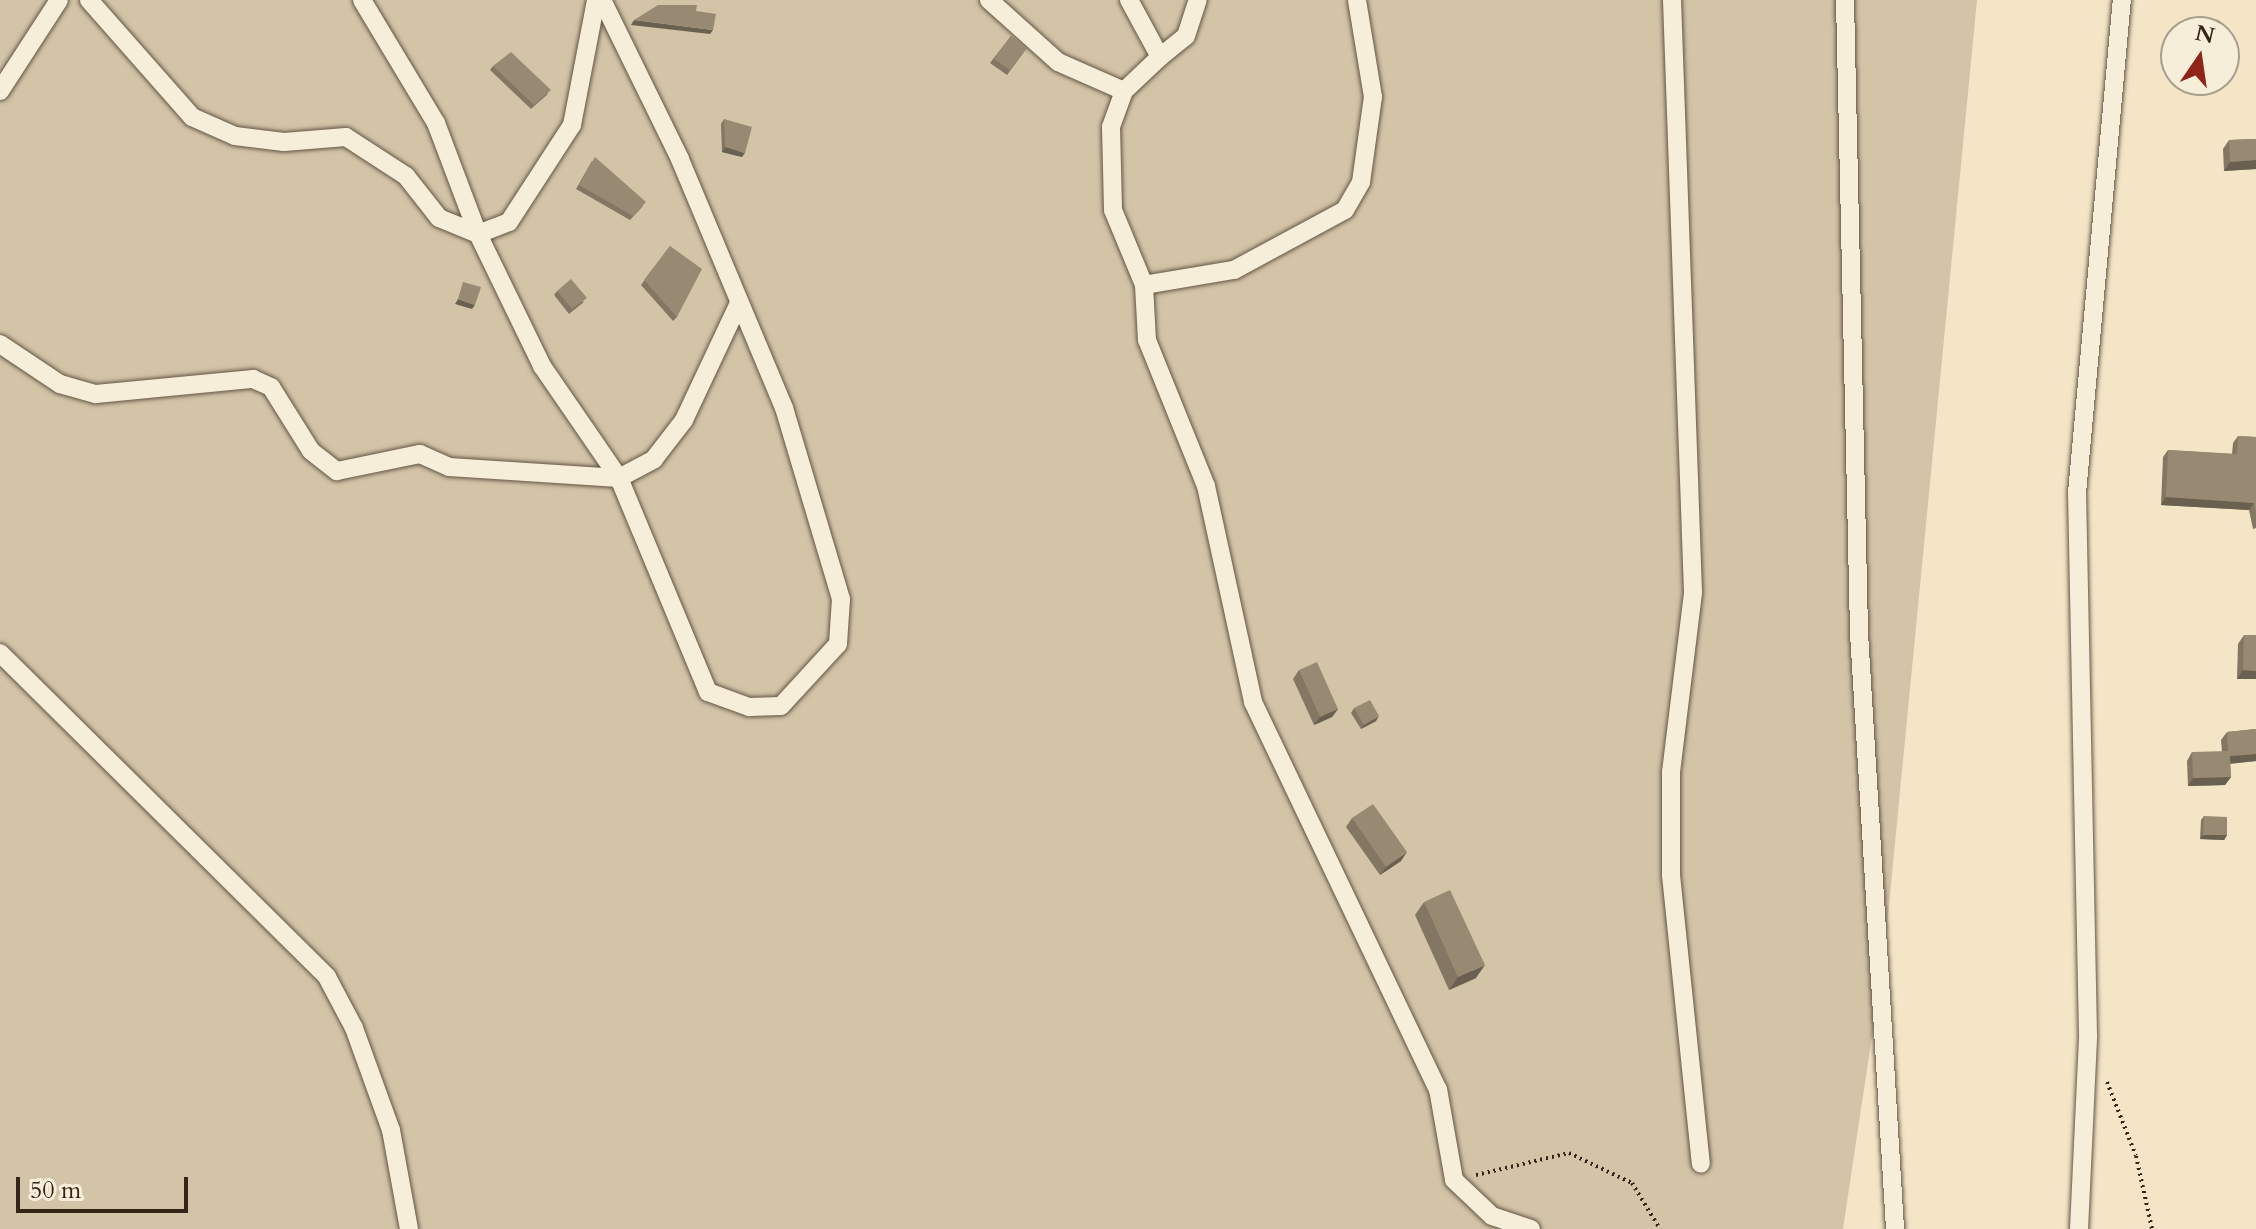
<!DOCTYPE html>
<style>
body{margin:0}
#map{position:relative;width:2256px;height:1229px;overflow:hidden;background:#f3e5c6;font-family:Cardo,serif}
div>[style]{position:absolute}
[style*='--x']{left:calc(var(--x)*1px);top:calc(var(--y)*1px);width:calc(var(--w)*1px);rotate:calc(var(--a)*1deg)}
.green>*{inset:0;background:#d3c4a8}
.path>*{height:4px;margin-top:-2px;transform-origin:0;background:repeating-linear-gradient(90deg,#352518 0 2px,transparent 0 6px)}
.roads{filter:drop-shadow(0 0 2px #645544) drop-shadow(0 0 2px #645544)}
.street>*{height:18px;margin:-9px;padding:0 9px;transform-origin:9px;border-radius:9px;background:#f7eeda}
.wall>*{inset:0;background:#837662}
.shaded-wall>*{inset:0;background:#6a6050}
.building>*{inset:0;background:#988972}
span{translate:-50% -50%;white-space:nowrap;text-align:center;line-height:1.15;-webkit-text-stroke:6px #f7eeda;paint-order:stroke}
.north{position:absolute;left:2160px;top:16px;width:80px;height:80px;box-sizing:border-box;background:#f7eeda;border:2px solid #a99e8c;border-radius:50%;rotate:13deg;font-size:22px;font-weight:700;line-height:32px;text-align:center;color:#352518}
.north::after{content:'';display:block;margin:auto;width:28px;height:36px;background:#8f2418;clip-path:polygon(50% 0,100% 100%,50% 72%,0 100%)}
.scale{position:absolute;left:16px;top:1177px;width:172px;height:36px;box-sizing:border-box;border:4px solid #352518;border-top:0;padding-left:10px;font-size:24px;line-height:28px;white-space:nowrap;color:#352518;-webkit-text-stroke:6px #f7eeda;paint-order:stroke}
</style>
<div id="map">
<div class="green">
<div style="clip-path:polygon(0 0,1977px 0,1884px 956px,1843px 1229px,0 1229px)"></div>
</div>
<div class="path">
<div style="--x:2107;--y:1082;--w:79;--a:68.6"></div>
<div style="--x:2136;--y:1156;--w:75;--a:77.6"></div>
<div style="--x:1476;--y:1175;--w:96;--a:-13.3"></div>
<div style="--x:1569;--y:1153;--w:70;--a:25.5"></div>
<div style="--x:1632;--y:1183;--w:54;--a:58.7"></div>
</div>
<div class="roads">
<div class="street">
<div style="--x:89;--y:0;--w:156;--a:48.6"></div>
<div style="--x:192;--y:117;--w:47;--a:23.8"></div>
<div style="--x:235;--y:136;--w:49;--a:7"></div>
<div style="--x:284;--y:142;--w:62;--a:-4.6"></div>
<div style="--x:346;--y:137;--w:72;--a:33"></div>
<div style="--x:406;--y:176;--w:53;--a:51.8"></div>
<div style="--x:439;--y:218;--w:42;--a:22.3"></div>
<div style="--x:478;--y:234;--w:147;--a:64.1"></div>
<div style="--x:542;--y:366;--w:136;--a:55.5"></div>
<div style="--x:619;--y:478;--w:232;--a:67.4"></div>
<div style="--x:708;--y:692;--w:44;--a:20.1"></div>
<div style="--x:749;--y:707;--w:32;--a:-2"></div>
<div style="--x:781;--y:706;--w:84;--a:-47.4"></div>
<div style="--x:838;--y:644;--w:45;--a:-86.2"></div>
<div style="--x:841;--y:599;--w:199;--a:-106.6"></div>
<div style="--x:784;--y:408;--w:270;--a:-112.7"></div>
<div style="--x:680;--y:159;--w:177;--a:-116.1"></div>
<div style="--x:362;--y:0;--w:144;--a:59"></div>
<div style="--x:436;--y:123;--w:119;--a:69.3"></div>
<div style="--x:478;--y:234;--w:33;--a:-21"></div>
<div style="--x:509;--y:222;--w:116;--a:-57"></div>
<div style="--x:572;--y:125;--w:127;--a:-79.1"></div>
<div style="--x:989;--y:0;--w:93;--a:41.9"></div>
<div style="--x:1058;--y:62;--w:72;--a:23.7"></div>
<div style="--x:1124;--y:91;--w:38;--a:110"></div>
<div style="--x:1111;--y:127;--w:83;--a:88.6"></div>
<div style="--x:1113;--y:210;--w:81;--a:67.5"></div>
<div style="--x:1144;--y:285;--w:55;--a:86.9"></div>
<div style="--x:1147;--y:340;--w:157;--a:68"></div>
<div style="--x:1206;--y:486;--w:221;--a:77.7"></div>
<div style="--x:1253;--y:702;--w:429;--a:64.5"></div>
<div style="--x:1438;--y:1089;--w:92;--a:80"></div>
<div style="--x:1454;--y:1180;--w:52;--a:43.5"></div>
<div style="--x:1492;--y:1216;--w:41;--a:18.4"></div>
<div style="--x:1672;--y:0;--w:593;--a:87.97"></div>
<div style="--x:1693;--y:593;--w:180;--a:97"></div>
<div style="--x:1671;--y:772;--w:103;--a:90"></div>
<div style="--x:1671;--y:875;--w:290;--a:84.1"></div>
<div style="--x:1845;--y:0;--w:633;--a:88.73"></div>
<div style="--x:1859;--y:633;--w:597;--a:86.54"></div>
<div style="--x:1160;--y:57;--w:33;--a:-39"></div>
<div style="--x:1186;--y:36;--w:38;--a:-72"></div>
<div style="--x:0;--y:91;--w:108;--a:-57"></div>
<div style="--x:1124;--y:91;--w:50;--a:-43.4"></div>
<div style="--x:1160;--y:57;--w:65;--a:-118.5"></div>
<div style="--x:1144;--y:285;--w:91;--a:-9.5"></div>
<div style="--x:1234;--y:270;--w:126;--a:-28.4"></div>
<div style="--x:1345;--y:210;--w:32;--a:-60"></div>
<div style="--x:1361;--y:182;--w:86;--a:-82"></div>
<div style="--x:1373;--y:97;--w:98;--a:-99.4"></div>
<div style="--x:0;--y:344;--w:72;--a:33.7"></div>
<div style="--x:60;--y:384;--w:37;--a:16"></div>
<div style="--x:96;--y:394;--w:158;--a:-5.5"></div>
<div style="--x:253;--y:379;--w:20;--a:24"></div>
<div style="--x:271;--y:387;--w:75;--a:58"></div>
<div style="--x:311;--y:451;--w:33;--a:38"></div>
<div style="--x:337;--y:471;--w:85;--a:-11.6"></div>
<div style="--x:420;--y:454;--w:32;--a:24"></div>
<div style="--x:449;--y:467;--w:170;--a:3.7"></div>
<div style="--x:619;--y:478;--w:40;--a:-28"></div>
<div style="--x:654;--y:459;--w:49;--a:-52.4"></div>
<div style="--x:684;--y:420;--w:127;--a:-64.8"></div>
<div style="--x:0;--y:653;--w:460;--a:44.7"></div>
<div style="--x:327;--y:977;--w:58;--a:62.1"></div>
<div style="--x:354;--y:1028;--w:109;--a:70.1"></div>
<div style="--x:391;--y:1130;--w:101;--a:79.7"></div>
<div style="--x:2079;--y:1229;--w:194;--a:-87.3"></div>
<div style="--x:2088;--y:1035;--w:542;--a:-91.16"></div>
<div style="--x:2077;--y:493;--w:495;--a:-84.8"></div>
</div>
</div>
<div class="wall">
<div style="clip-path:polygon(1011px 36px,1027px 48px,1007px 75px,990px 63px)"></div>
<div style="clip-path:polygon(493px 66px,548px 94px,531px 109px,490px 70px)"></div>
<div style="clip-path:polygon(724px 119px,742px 157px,722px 152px,721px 124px)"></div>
<div style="clip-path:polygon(2256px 139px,2256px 169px,2224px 171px,2223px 149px,2229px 140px)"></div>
<div style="clip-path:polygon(592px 161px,643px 206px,630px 220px,576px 189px)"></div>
<div style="clip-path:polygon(670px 246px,677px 317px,673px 321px,641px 285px)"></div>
<div style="clip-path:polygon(557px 291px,584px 302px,569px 314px,554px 295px)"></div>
<div style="clip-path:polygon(2238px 436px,2256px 437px,2256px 528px,2253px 529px,2249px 510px,2161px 505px,2163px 457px,2168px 450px,2232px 454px,2233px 443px)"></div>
<div style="clip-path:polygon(2244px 635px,2256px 635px,2256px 679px,2237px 679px,2238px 644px)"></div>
<div style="clip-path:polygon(1299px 670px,1338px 709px,1332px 717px,1314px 725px,1293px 679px)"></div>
<div style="clip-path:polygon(1354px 708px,1376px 721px,1361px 729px,1351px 713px)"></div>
<div style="clip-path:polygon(2256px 729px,2256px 761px,2230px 764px,2231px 777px,2225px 785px,2188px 786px,2187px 761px,2192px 752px,2222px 752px,2221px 740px,2227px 732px)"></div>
<div style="clip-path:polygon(2204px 816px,2227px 835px,2224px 840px,2200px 839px,2201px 820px)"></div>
<div style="clip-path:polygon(1352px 818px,1401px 861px,1380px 875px,1346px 827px)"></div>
<div style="clip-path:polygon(1424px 902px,1476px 978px,1449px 990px,1415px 915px)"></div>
</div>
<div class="shaded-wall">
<div style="clip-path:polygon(634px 20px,713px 30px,710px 34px,631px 25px)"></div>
<div style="clip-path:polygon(725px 147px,745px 153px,742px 157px,722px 152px)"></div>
<div style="clip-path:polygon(2256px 160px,2256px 169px,2224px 171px,2230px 162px)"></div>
<div style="clip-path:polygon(458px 299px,475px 305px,472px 309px,455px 304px)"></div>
<div style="clip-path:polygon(2166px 497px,2254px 503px,2249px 510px,2161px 505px)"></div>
<div style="clip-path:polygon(2243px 670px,2256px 671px,2256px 679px,2237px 679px)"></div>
<div style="clip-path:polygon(1338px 709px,1332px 717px,1314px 725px,1320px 717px)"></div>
<div style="clip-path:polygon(1379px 716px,1376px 721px,1361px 729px,1364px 725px)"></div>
<div style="clip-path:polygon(2256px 754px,2256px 761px,2224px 764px,2230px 756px)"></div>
<div style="clip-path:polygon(2231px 777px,2225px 785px,2188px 786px,2193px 778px)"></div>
<div style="clip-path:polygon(2203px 835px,2227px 835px,2224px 840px,2200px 839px)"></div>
<div style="clip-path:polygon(1407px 852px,1401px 861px,1380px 875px,1386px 867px)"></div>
<div style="clip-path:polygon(1485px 965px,1476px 978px,1449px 990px,1458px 977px)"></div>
</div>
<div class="building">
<div style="clip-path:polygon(658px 5px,697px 5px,696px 11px,716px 14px,713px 30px,634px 20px)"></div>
<div style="clip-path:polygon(1011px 36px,1027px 48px,1010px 70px,994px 59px)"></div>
<div style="clip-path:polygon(511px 52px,551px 90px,534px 105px,493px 66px)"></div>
<div style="clip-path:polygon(724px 119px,752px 127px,745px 153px,725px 147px)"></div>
<div style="clip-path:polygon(2256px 139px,2256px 160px,2230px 162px,2229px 140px)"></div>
<div style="clip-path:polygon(595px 157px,646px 202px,633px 216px,579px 185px)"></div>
<div style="clip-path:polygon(670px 246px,702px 269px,677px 317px,644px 280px)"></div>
<div style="clip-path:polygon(571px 279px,587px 298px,572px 309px,557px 291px)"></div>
<div style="clip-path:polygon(463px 282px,481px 287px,475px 305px,458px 299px)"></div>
<div style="clip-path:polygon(2238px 436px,2256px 437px,2256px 512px,2254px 503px,2166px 497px,2168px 450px,2237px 454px)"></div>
<div style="clip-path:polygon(2244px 635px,2256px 635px,2256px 671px,2243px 670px)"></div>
<div style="clip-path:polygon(1317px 662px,1338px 709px,1320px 717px,1299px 670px)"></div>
<div style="clip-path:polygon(1370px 700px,1379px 716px,1364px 725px,1354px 708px)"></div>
<div style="clip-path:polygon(2256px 729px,2256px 754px,2230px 756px,2231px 777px,2193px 778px,2192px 752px,2228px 751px,2227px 732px)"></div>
<div style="clip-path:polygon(1373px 804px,1407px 852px,1386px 867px,1352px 818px)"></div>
<div style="clip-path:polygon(2204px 816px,2227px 817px,2227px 835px,2203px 835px)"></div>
<div style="clip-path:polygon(1450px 890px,1485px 965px,1458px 977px,1424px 902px)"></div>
</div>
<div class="north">N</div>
<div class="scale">50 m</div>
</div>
